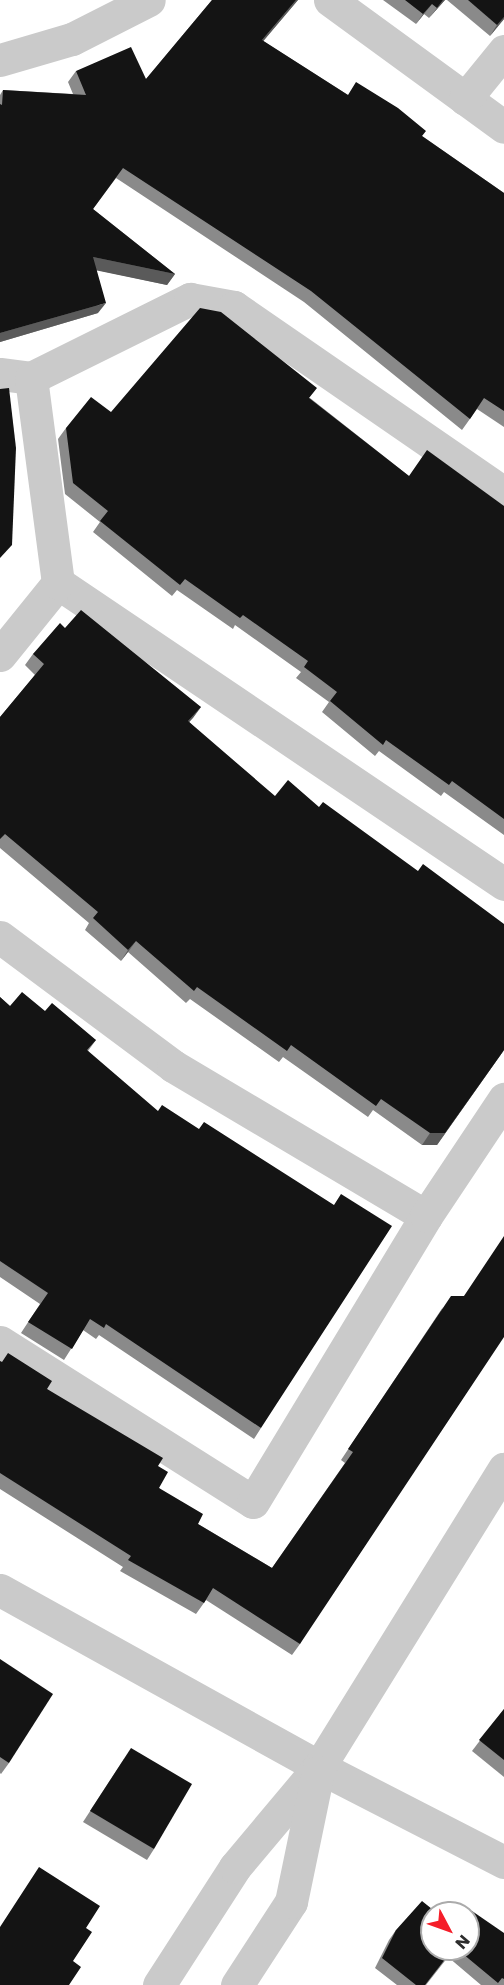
<!DOCTYPE html>
<style>
body{margin:0}
#map{position:relative;width:504px;height:1985px;overflow:hidden;background:#fff;font-family:Poppins,sans-serif}
div>[style]{position:absolute}
[style*='--x']{left:calc(var(--x)*1px);top:calc(var(--y)*1px);width:calc(var(--w)*1px);rotate:calc(var(--a)*1deg)}
.minor>*{height:33px;margin:-16.5px;padding:0 16.5px;transform-origin:16.5px;border-radius:16.5px;background:#cacaca}
.wall>*{inset:0;background:#8a8a8a}
.shaded-wall>*{inset:0;background:#5a5a5a}
.building>*{inset:0;background:#141414}
span{translate:-50% -50%;white-space:nowrap;text-align:center;line-height:1.15;-webkit-text-stroke:6px #fff;paint-order:stroke}
.north{position:absolute;left:420px;top:1901px;width:60px;height:60px;box-sizing:border-box;background:#fff;border:2px solid #ababab;border-radius:50%;rotate:131deg;font-size:16px;font-weight:700;line-height:24px;text-align:center;color:#2d2d2d}
.north::after{content:'';display:block;margin:auto;width:21px;height:27px;background:#f51e29;clip-path:polygon(50% 0,100% 100%,50% 72%,0 100%)}
</style>
<div id="map">
<div class="minor">
<div style="--x:330;--y:0;--w:215;--a:36.1"></div>
<div style="--x:0;--y:60;--w:75;--a:-16.3"></div>
<div style="--x:72;--y:39;--w:86;--a:-26.9"></div>
<div style="--x:465;--y:99;--w:62;--a:-50.9"></div>
<div style="--x:0;--y:374;--w:31;--a:7"></div>
<div style="--x:31;--y:378;--w:178;--a:-26.4"></div>
<div style="--x:190;--y:299;--w:45;--a:10.3"></div>
<div style="--x:234;--y:307;--w:328;--a:34.6"></div>
<div style="--x:58;--y:583;--w:538;--a:34.01"></div>
<div style="--x:0;--y:655;--w:92;--a:-51.1"></div>
<div style="--x:58;--y:583;--w:207;--a:-97.5"></div>
<div style="--x:0;--y:937;--w:216;--a:36.7"></div>
<div style="--x:173;--y:1066;--w:294;--a:30.7"></div>
<div style="--x:0;--y:1342;--w:299;--a:32.3"></div>
<div style="--x:253;--y:1502;--w:334;--a:-58.8"></div>
<div style="--x:426;--y:1216;--w:141;--a:-56.3"></div>
<div style="--x:0;--y:1590;--w:365;--a:29"></div>
<div style="--x:319;--y:1767;--w:208;--a:27.2"></div>
<div style="--x:159;--y:1985;--w:140;--a:-57.2"></div>
<div style="--x:235;--y:1867;--w:131;--a:-50"></div>
<div style="--x:319;--y:1767;--w:351;--a:-58.2"></div>
<div style="--x:237;--y:1985;--w:99;--a:-57"></div>
<div style="--x:291;--y:1902;--w:133;--a:-78.3"></div>
</div>
<div class="wall">
<div style="clip-path:polygon(212px 0,298px 0,263px 41px,348px 95px,422px 136px,504px 193px,504px 427px,477px 409px,462px 430px,304px 302px,116px 178px,93px 209px,175px 274px,167px 285px,97px 270px,98px 313px,0 342px,0 95px,3px 90px,73px 94px,68px 82px,76px 71px,146px 79px)"></div>
<div style="clip-path:polygon(383px 0,445px 0,429px 18px,424px 14px,416px 24px)"></div>
<div style="clip-path:polygon(447px 0,504px 0,504px 19px,490px 36px)"></div>
<div style="clip-path:polygon(310px 398px,409px 476px,504px 506px,504px 835px,444px 792px,441px 796px,379px 751px,375px 756px,322px 712px,329px 702px,296px 678px,301px 672px,235px 625px,233px 629px,177px 590px,172px 596px,93px 532px,100px 522px,65px 494px,58px 439px,66px 428px,111px 412px)"></div>
<div style="clip-path:polygon(65px 628px,201px 707px,189px 722px,504px 1050px,437px 1145px,422px 1145px,373px 1110px,368px 1117px,283px 1057px,279px 1062px,190px 999px,186px 1003px,128px 952px,121px 961px,85px 930px,89px 923px,0 848px,0 717px,35px 675px,25px 665px,33px 654px)"></div>
<div style="clip-path:polygon(0 997px,10px 1006px,45px 1011px,96px 1040px,88px 1051px,261px 1428px,254px 1439px,99px 1335px,96px 1339px,83px 1330px,64px 1360px,21px 1333px,40px 1304px,0 1277px)"></div>
<div style="clip-path:polygon(443px 1307px,300px 1644px,292px 1655px,206px 1600px,196px 1614px,120px 1571px,123px 1567px,0 1489px,0 1361px,47px 1389px,158px 1466px,159px 1488px,198px 1524px,272px 1568px,345px 1463px,341px 1460px)"></div>
<div style="clip-path:polygon(0 1659px,9px 1763px,1px 1774px,0 1773px)"></div>
<div style="clip-path:polygon(504px 1709px,504px 1777px,472px 1751px)"></div>
<div style="clip-path:polygon(124px 1759px,154px 1849px,147px 1860px,83px 1822px)"></div>
<div style="clip-path:polygon(396px 1930px,432px 1949px,468px 1949px,504px 1933px,504px 1985px,481px 1985px,448px 1957px,426px 1985px,397px 1985px,375px 1968px,389px 1940px)"></div>
</div>
<div class="shaded-wall">
<div style="clip-path:polygon(296px 0,298px 0,255px 51px,262px 40px)"></div>
<div style="clip-path:polygon(443px 0,445px 0,429px 18px,437px 8px)"></div>
<div style="clip-path:polygon(432px 4px,416px 24px,423px 14px)"></div>
<div style="clip-path:polygon(504px 17px,504px 19px,490px 36px,497px 25px)"></div>
<div style="clip-path:polygon(93px 257px,175px 274px,167px 285px,85px 268px)"></div>
<div style="clip-path:polygon(106px 303px,98px 313px,0 342px,0 333px)"></div>
<div style="clip-path:polygon(201px 707px,193px 718px,180px 732px,188px 721px)"></div>
<div style="clip-path:polygon(136px 941px,128px 952px,121px 961px,128px 950px)"></div>
<div style="clip-path:polygon(504px 1050px,437px 1145px,422px 1145px,430px 1133px)"></div>
</div>
<div class="building">
<div style="clip-path:polygon(212px 0,296px 0,262px 40px,348px 95px,356px 82px,398px 108px,426px 131px,422px 136px,504px 193px,504px 411px,484px 398px,470px 419px,311px 291px,123px 168px,93px 209px,175px 274px,93px 257px,106px 303px,0 333px,0 104px,2px 105px,3px 90px,86px 95px,76px 71px,131px 47px,146px 79px)"></div>
<div style="clip-path:polygon(405px 0,443px 0,437px 8px,432px 4px,423px 14px)"></div>
<div style="clip-path:polygon(468px 0,504px 0,504px 17px,497px 25px)"></div>
<div style="clip-path:polygon(200px 308px,221px 312px,317px 388px,309px 398px,409px 476px,427px 450px,504px 506px,504px 819px,452px 781px,449px 785px,386px 740px,383px 745px,330px 701px,337px 692px,304px 667px,308px 661px,243px 615px,240px 618px,185px 579px,180px 585px,100px 521px,108px 511px,73px 483px,66px 428px,91px 397px,111px 412px)"></div>
<div style="clip-path:polygon(9px 388px,16px 448px,12px 545px,0 558px,0 389px)"></div>
<div style="clip-path:polygon(81px 610px,201px 707px,188px 721px,275px 796px,288px 780px,319px 807px,323px 802px,418px 871px,423px 864px,504px 924px,504px 1050px,445px 1133px,430px 1133px,381px 1099px,376px 1106px,291px 1045px,287px 1051px,197px 987px,194px 991px,136px 941px,128px 950px,93px 918px,98px 912px,5px 834px,0 839px,0 717px,44px 664px,33px 654px,60px 623px,65px 628px)"></div>
<div style="clip-path:polygon(22px 992px,45px 1011px,52px 1003px,96px 1040px,87px 1050px,158px 1111px,162px 1105px,199px 1129px,204px 1122px,334px 1205px,341px 1194px,392px 1226px,261px 1428px,106px 1324px,104px 1328px,90px 1319px,72px 1349px,28px 1322px,48px 1293px,0 1261px,0 997px,10px 1006px)"></div>
<div style="clip-path:polygon(504px 1236px,504px 1337px,300px 1644px,213px 1588px,204px 1603px,128px 1560px,131px 1556px,0 1473px,0 1361px,2px 1362px,8px 1353px,52px 1381px,47px 1389px,163px 1458px,158px 1466px,168px 1472px,159px 1488px,203px 1514px,198px 1524px,272px 1568px,353px 1452px,348px 1449px,451px 1296px,464px 1296px)"></div>
<div style="clip-path:polygon(0 1659px,53px 1694px,9px 1763px,0 1757px)"></div>
<div style="clip-path:polygon(504px 1709px,504px 1760px,479px 1740px)"></div>
<div style="clip-path:polygon(131px 1748px,192px 1784px,154px 1849px,90px 1811px)"></div>
<div style="clip-path:polygon(39px 1867px,100px 1906px,86px 1928px,92px 1932px,73px 1961px,81px 1967px,69px 1985px,0 1985px,0 1927px)"></div>
<div style="clip-path:polygon(422px 1901px,437px 1913px,432px 1913px,432px 1949px,453px 1949px,425px 1985px,416px 1985px,382px 1958px,396px 1930px)"></div>
<div style="clip-path:polygon(472px 1911px,504px 1933px,504px 1979px,502px 1978px,498px 1983px,457px 1949px,468px 1949px,468px 1915px)"></div>
</div>
<div class="north">N</div>
</div>
